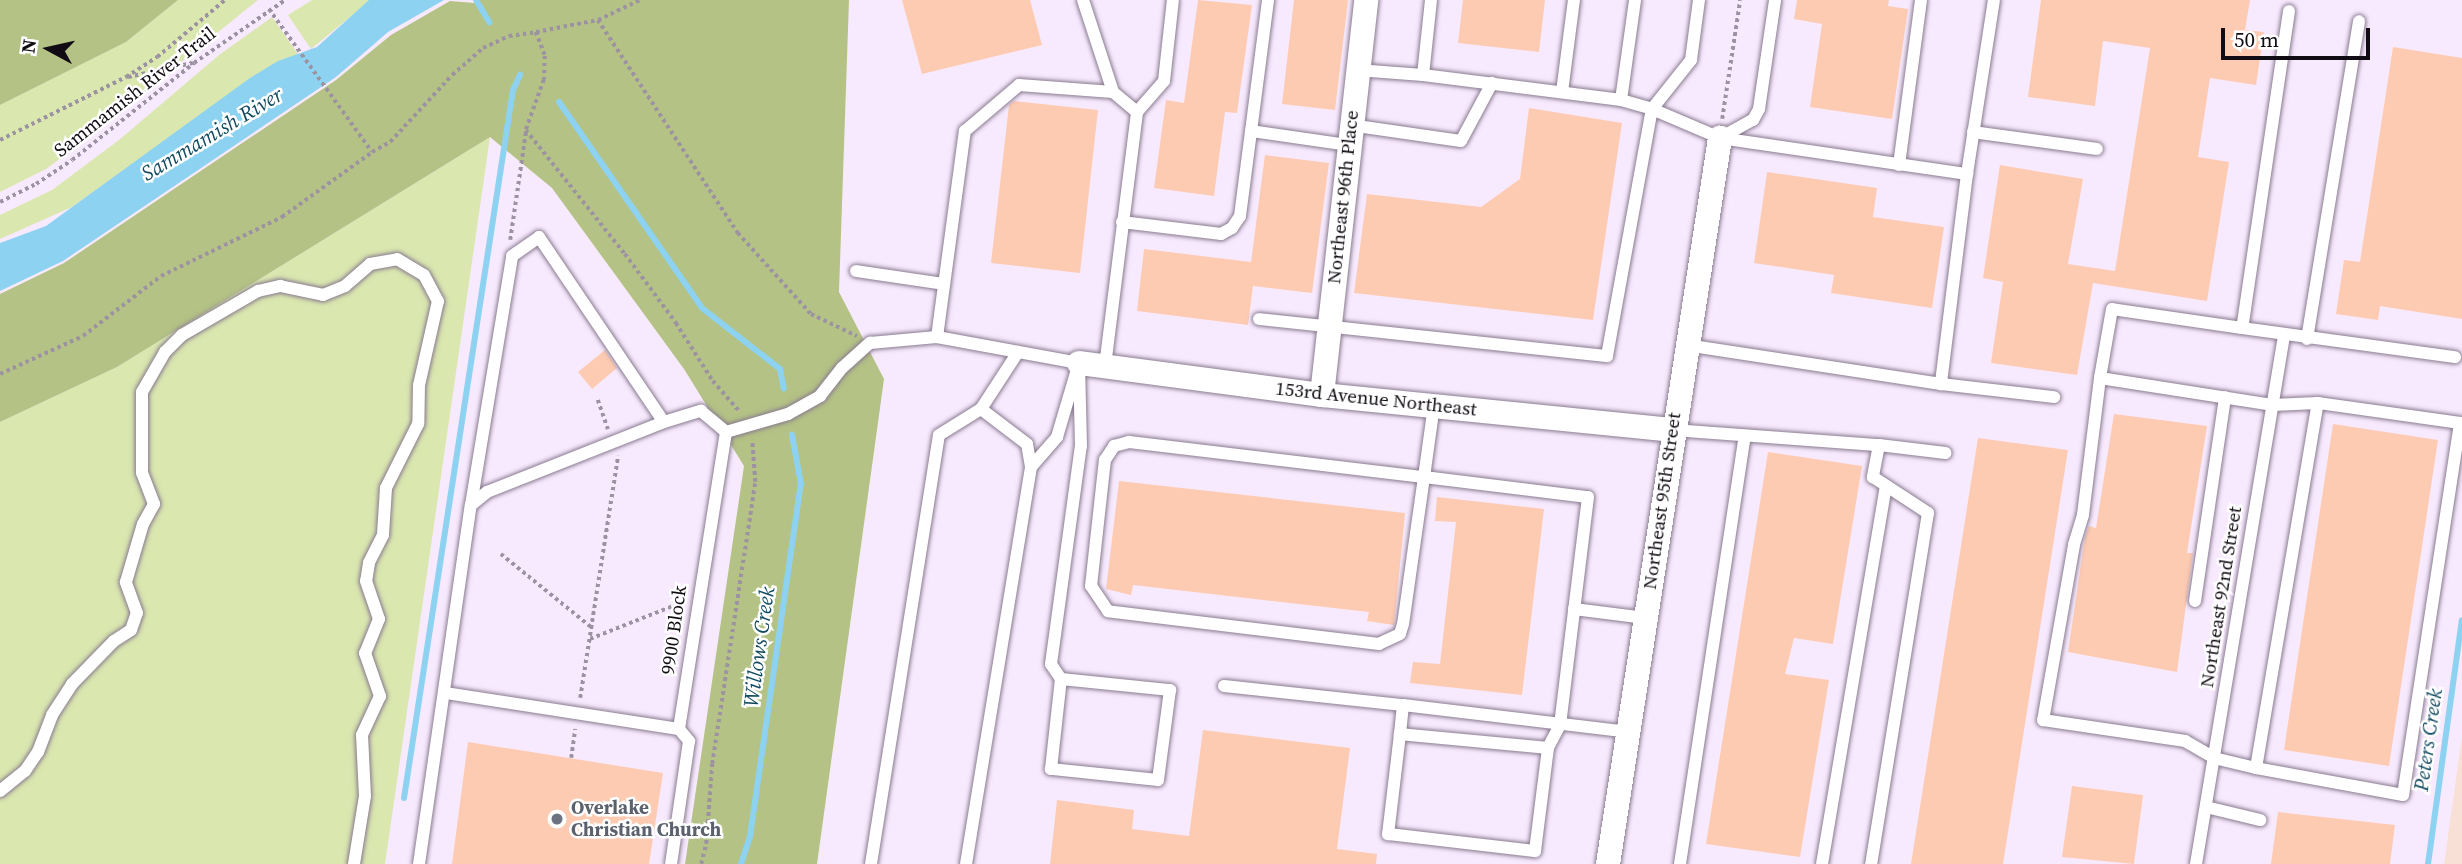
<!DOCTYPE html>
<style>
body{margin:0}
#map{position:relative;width:2462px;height:864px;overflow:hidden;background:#f8eafe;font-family:"Source Serif 4",serif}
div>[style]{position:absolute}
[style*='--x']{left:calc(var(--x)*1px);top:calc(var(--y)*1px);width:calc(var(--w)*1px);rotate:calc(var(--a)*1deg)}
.industrial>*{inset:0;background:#f9e0d7}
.green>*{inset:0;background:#dae7af}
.forest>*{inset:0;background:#b4c285}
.water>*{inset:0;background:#8dd2f1}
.stream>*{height:6px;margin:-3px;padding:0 3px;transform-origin:3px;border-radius:3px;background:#8dd2f1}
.building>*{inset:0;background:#fdcbb2}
.path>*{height:3.5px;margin-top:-1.75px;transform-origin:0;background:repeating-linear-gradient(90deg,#9c92a1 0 3.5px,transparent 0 7px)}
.roads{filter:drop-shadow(0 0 2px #897b90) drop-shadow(0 0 2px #897b90)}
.service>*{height:12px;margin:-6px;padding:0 6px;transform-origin:6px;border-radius:6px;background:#fff}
.minor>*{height:24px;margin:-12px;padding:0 12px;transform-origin:12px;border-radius:12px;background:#fff}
.dots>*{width:19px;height:19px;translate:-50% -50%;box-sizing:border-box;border:4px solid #fff;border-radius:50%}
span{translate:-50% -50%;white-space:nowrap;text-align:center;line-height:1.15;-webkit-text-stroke:5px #fff;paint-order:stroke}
.street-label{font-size:19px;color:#110c13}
.worship-label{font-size:19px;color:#5b616d;font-weight:700}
.left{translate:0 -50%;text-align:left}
.water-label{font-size:21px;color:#114a60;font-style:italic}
.north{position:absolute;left:14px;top:14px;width:70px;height:70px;-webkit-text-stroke:5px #fff;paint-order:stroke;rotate:278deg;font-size:19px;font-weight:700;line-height:28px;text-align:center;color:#110c13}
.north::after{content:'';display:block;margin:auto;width:24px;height:32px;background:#110c13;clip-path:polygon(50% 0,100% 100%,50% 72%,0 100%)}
.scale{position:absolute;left:2221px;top:28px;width:149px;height:32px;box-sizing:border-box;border:4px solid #110c13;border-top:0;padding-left:9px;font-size:21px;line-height:24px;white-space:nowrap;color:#110c13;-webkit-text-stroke:5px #fff;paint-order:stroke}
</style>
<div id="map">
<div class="industrial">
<div style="clip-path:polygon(2462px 736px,2462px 864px,2444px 864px)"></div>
</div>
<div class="green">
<div style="clip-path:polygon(178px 0,258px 0,75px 148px,46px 169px,0 192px,0 105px,126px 42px)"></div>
<div style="clip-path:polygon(312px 0,371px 0,311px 49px,288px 15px)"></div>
<div style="clip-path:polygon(272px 17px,298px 54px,271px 66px,72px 207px,0 239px,0 215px,52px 190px,119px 140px,219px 55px)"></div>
<div style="clip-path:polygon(490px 137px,385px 864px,0 864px,0 422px,117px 367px)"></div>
</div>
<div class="forest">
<div style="clip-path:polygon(0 0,178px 0,126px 42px,0 105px)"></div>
<div style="clip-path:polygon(479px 0,849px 0,839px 292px,884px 379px,817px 864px,685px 864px,744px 466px,684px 369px,552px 188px,490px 137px,117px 367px,0 422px,0 294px,64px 263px,336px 80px,391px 35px,450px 1px,475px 3px)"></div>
</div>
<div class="water">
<div style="clip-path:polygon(369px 0,444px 0,388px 32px,336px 77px,63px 261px,0 291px,0 243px,46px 226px,250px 78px,278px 61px,317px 47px)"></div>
</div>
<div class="stream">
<div style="--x:476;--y:0;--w:26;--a:59"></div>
<div style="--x:559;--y:102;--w:251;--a:55.2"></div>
<div style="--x:702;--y:308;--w:99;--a:38"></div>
<div style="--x:780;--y:369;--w:20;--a:79"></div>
<div style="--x:404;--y:798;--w:716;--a:-81.25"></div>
<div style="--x:513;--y:90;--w:17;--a:-65"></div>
<div style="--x:741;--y:864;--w:29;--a:-72"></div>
<div style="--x:750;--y:836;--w:356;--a:-81.8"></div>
<div style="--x:801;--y:484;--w:50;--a:-100.4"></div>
<div style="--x:2428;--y:864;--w:246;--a:-82.1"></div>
</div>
<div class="building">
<div style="clip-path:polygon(902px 0,1030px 0,1042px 45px,922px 74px)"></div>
<div style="clip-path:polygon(1198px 0,1252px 5px,1237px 113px,1225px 112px,1214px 196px,1154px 188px,1166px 100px,1184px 103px)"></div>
<div style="clip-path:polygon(1294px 0,1348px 0,1335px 110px,1282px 104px)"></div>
<div style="clip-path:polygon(1463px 0,1545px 0,1539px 52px,1458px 43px)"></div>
<div style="clip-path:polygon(1797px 0,1889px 0,1888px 6px,1908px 9px,1892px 119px,1810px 107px,1822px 24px,1794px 19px)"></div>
<div style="clip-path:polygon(2041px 0,2250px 0,2245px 30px,2264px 32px,2256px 85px,2210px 78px,2198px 157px,2229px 162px,2207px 301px,2093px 283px,2077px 375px,1991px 363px,2003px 282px,1983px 278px,2000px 165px,2083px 179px,2068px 264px,2115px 271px,2150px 48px,2103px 41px,2095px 106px,2028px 97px)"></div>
<div style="clip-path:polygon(2393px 47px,2462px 58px,2462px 319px,2380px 306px,2378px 320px,2336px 314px,2344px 260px,2360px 262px)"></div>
<div style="clip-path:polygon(1014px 101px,1098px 110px,1080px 273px,991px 263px,1009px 105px)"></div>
<div style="clip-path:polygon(1529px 108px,1622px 123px,1593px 320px,1354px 293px,1367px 194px,1481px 207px,1520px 179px)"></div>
<div style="clip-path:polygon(1265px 155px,1329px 163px,1312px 293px,1253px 286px,1248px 325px,1137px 311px,1144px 249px,1251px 262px)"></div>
<div style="clip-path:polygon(1767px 172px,1877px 188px,1873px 217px,1944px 227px,1932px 308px,1831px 293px,1834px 275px,1754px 263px)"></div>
<div style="clip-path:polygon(605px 350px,617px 368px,592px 389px,578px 372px)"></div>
<div style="clip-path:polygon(2114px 414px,2207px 426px,2187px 553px,2193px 553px,2177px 672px,2068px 652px,2085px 537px,2089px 526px,2096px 528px)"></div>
<div style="clip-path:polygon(2333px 424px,2438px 440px,2389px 766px,2284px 750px)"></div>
<div style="clip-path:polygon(1978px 438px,2068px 450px,2003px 864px,1911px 864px)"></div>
<div style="clip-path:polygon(1768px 452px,1862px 466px,1833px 644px,1794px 638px,1785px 674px,1829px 680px,1800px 857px,1706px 844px)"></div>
<div style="clip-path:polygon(1119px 481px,1405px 513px,1394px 625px,1367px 621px,1369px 612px,1133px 585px,1131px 595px,1106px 589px)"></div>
<div style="clip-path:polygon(1437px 497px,1544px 509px,1522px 695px,1410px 683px,1413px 662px,1440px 664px,1456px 522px,1435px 521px)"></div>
<div style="clip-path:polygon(1203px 730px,1350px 748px,1337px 849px,1377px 854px,1376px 864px,1050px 864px,1057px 800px,1134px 810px,1132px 829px,1189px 836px)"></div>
<div style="clip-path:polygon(468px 742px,663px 773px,649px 864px,452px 864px)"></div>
<div style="clip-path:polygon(2072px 786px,2143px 795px,2134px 864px,2062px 857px)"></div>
<div style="clip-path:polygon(2278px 812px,2395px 825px,2390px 864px,2271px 864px)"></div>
</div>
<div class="path">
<div style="--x:269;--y:9;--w:176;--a:54.2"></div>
<div style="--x:598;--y:20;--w:255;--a:56.7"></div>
<div style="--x:738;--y:233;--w:109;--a:48"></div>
<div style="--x:811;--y:314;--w:51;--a:25.6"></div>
<div style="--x:536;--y:32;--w:63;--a:-11"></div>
<div style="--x:598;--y:20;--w:47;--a:-25.5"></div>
<div style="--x:128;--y:77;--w:66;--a:-12.3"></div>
<div style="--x:1722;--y:119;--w:120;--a:-81.4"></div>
<div style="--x:0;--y:140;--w:141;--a:-26.6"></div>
<div style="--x:126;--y:77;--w:37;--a:-33"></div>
<div style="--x:157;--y:57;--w:89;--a:-40"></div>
<div style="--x:0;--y:202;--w:40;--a:-26.6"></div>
<div style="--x:36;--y:184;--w:43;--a:-33.7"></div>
<div style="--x:72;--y:160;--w:156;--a:-38.5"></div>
<div style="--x:194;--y:63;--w:111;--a:-34.7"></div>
<div style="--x:510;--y:240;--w:111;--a:-81.7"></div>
<div style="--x:0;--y:374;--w:91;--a:-24.6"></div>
<div style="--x:83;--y:336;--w:98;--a:-37.6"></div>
<div style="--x:161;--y:276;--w:135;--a:-26"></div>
<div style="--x:282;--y:217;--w:111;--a:-35.8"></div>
<div style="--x:372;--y:152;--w:21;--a:-29"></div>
<div style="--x:390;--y:142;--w:91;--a:-47.2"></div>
<div style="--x:452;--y:75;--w:41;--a:-41.1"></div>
<div style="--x:483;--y:48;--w:29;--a:-25"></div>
<div style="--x:509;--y:36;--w:27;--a:-8"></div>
<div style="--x:536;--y:32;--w:26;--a:69"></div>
<div style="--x:545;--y:56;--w:24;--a:92"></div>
<div style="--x:544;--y:80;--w:53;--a:109.8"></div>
<div style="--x:526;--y:130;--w:159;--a:51.4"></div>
<div style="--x:625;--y:254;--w:86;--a:53.5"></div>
<div style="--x:676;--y:323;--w:69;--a:57.5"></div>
<div style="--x:713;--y:381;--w:40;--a:49"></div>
<div style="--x:598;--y:400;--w:31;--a:71"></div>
<div style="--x:501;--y:554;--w:116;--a:39"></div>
<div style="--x:590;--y:639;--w:100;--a:-21.7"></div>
<div style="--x:580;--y:698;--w:245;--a:-81.1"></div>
<div style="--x:571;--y:758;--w:29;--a:-82"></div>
<div style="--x:701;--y:864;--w:21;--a:-76"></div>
<div style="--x:706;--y:844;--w:80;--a:-85.7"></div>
<div style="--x:712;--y:764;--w:285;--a:-81.3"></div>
<div style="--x:755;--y:482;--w:42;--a:-94.1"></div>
</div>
<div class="roads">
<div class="service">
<div style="--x:1083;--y:0;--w:97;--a:71.9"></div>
<div style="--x:2289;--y:11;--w:320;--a:98.4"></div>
<div style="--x:2242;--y:328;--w:131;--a:-171.7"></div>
<div style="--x:2112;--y:309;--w:70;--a:99.9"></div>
<div style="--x:2100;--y:378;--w:174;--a:8.9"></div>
<div style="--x:2272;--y:405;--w:46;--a:-2.5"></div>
<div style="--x:2318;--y:403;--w:143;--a:8"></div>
<div style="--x:2460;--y:423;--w:376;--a:98.7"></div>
<div style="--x:2403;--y:795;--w:149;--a:-169.6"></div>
<div style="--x:2256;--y:768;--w:370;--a:-80.4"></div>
<div style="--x:1357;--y:70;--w:66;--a:4.3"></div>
<div style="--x:1423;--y:75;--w:75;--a:-83.9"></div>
<div style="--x:1423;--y:75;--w:200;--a:7.2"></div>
<div style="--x:1621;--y:100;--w:32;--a:16"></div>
<div style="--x:1652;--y:109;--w:63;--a:-51.5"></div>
<div style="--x:1691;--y:60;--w:61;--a:-82.4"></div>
<div style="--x:1562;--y:92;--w:93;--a:-82.6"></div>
<div style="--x:1621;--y:100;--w:101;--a:-82"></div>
<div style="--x:1350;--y:125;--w:112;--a:8.2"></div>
<div style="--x:1461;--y:141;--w:66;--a:-61.9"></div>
<div style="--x:1251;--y:131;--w:98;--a:8.2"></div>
<div style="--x:1973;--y:132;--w:125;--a:7.8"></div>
<div style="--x:1720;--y:138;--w:38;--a:-29"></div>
<div style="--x:1753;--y:120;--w:13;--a:-61"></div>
<div style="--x:1759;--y:109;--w:110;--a:-81.6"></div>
<div style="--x:1899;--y:165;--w:166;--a:-82.4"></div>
<div style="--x:1967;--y:174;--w:212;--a:97.1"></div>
<div style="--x:1941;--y:384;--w:114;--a:6.6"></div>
<div style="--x:1122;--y:222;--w:100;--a:6.9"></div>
<div style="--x:1221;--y:234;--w:13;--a:-29"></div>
<div style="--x:1232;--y:228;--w:14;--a:-56"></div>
<div style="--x:1240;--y:216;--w:218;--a:-82.6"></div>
<div style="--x:856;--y:271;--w:89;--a:8.4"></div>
<div style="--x:1259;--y:319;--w:350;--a:6.1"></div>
<div style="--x:1607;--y:356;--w:251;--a:-79.7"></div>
<div style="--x:1652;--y:109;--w:74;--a:23.1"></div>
<div style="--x:1720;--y:138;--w:250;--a:8.3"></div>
<div style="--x:1967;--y:174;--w:176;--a:-81.2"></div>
<div style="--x:2242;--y:328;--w:215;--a:7.8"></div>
<div style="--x:937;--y:337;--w:208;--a:-82.3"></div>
<div style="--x:965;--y:131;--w:71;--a:-40.4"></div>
<div style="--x:1019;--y:85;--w:94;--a:4.3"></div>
<div style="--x:1113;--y:92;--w:31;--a:40"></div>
<div style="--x:2307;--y:339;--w:322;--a:-80.7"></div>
<div style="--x:1686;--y:345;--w:258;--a:8.7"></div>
<div style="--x:1105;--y:366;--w:256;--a:-82.8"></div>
<div style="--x:1137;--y:112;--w:41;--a:-48.9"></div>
<div style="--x:1164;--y:81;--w:81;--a:-83.7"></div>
<div style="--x:2100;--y:378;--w:138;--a:97.1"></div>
<div style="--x:2083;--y:515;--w:31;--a:107"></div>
<div style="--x:2074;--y:545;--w:178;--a:100"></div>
<div style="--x:2043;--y:720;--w:144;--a:8.4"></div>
<div style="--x:2185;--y:741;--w:34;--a:30"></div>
<div style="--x:2214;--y:758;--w:43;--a:13.4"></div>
<div style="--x:1434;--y:405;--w:73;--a:97.9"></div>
<div style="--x:1424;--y:477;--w:148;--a:98.1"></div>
<div style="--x:1403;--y:624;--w:10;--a:107"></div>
<div style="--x:1400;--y:634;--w:23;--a:155"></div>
<div style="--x:1379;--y:644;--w:273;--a:-173.1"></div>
<div style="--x:1108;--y:611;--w:30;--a:-124"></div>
<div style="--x:1091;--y:586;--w:127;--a:-83.7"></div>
<div style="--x:1105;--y:460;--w:17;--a:-57"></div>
<div style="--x:1114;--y:446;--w:16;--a:-15"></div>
<div style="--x:1129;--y:442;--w:297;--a:6.8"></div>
<div style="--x:1424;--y:477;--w:165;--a:7"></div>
<div style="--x:1588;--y:497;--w:230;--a:97"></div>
<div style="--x:1560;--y:725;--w:26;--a:118"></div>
<div style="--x:1548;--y:748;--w:149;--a:-174.6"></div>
<div style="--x:1400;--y:734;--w:101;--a:96.8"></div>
<div style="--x:1388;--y:834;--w:148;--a:6.6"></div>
<div style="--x:1535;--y:851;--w:104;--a:-82.8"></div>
<div style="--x:981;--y:409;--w:68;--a:-57"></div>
<div style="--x:1673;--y:430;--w:207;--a:4.2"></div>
<div style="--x:1879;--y:445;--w:33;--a:101"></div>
<div style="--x:1873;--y:477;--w:66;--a:33.2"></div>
<div style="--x:1928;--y:513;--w:356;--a:99.2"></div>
<div style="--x:726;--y:432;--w:65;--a:-16.2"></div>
<div style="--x:788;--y:414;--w:37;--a:-29"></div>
<div style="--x:820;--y:396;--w:36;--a:-52"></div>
<div style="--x:842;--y:368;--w:38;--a:-42"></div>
<div style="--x:870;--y:343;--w:67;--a:-5.1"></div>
<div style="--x:937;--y:337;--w:144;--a:10.4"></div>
<div style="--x:1879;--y:445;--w:67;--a:6.8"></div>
<div style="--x:471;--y:505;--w:21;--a:-39"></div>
<div style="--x:487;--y:492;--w:190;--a:-21.6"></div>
<div style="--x:2195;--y:601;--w:206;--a:-81.6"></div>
<div style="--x:1574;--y:609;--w:72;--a:7.2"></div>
<div style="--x:1061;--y:679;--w:110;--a:5.8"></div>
<div style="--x:1170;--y:690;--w:91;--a:97.6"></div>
<div style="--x:1158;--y:780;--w:108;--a:-174.1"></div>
<div style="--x:1051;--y:769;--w:91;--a:-83.7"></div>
<div style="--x:1061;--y:679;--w:18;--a:-124"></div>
<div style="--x:1051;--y:664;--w:220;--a:-82.2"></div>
<div style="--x:1081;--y:446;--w:83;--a:-91.4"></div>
<div style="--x:1224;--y:686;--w:180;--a:6.1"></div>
<div style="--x:1403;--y:705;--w:29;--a:96"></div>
<div style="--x:446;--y:693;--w:236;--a:8.8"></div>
<div style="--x:1403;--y:705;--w:227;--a:6.8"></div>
<div style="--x:0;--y:791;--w:32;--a:-39"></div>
<div style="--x:25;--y:771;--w:23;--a:-56"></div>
<div style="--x:38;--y:752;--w:40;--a:-69"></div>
<div style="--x:52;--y:715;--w:37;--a:-57"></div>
<div style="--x:72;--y:684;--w:60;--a:-45.7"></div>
<div style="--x:114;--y:641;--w:20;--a:-33"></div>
<div style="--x:131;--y:630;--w:18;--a:-71"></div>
<div style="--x:137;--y:613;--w:33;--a:-110"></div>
<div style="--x:126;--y:582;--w:60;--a:-73.7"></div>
<div style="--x:143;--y:524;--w:23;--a:-61"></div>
<div style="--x:154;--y:504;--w:33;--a:-111"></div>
<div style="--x:142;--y:473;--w:81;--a:-90"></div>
<div style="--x:142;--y:392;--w:46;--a:-60.1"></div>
<div style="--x:165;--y:352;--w:24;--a:-45"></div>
<div style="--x:182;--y:335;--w:88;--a:-30.1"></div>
<div style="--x:258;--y:291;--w:23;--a:-13"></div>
<div style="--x:280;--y:286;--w:44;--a:11.8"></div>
<div style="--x:323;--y:295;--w:24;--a:-22"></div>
<div style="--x:345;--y:286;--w:33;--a:-41"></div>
<div style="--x:370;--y:264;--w:27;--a:-10"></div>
<div style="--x:397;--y:259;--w:31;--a:31"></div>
<div style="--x:424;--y:275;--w:30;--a:62"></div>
<div style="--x:438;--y:301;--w:86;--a:102.7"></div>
<div style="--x:419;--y:385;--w:39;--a:91"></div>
<div style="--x:418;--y:424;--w:72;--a:116.6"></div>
<div style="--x:386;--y:488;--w:47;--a:93.7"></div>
<div style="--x:383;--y:535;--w:31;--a:117"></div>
<div style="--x:369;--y:563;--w:18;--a:99"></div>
<div style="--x:366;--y:581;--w:40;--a:71.1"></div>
<div style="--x:379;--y:619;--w:37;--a:112"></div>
<div style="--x:365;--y:653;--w:46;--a:70.8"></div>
<div style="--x:380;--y:696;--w:43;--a:114.8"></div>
<div style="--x:362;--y:735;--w:61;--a:87.2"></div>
<div style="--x:365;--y:796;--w:69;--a:99.2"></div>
<div style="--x:2206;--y:807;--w:56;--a:13.5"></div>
<div style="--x:419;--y:864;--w:363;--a:-81.8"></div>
<div style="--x:471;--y:505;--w:252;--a:-80.6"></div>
<div style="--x:512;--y:256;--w:33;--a:-35"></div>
<div style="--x:539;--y:237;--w:223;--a:56"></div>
<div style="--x:664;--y:422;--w:39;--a:-17"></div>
<div style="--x:701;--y:411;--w:33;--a:40"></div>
<div style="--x:726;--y:432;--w:301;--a:99"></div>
<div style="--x:679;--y:729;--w:16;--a:50"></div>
<div style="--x:689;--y:741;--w:124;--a:98.3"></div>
<div style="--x:871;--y:864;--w:434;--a:-81"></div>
<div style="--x:939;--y:435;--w:49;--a:-31.8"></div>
<div style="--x:981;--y:409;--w:58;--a:37.3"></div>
<div style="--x:1027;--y:444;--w:23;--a:80"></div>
<div style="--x:966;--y:864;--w:402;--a:-80.7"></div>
<div style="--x:1031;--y:467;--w:40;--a:-49"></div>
<div style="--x:1057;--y:437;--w:67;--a:-73.5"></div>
<div style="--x:1680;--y:864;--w:433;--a:-81.4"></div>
<div style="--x:1822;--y:864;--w:383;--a:-80.4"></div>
<div style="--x:2196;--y:864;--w:535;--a:-80.54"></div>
</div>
<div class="minor">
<div style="--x:1079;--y:363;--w:245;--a:7.5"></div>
<div style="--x:1322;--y:395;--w:352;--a:5.7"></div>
<div style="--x:1322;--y:395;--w:397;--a:-83.6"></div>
<div style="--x:1608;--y:864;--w:735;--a:-81.23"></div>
</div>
</div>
<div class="dots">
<div style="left:557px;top:819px;background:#6b7280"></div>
</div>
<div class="street-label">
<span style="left:135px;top:92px;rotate:-38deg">Sammamish River Trail</span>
<span style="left:1343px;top:197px;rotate:-84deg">Northeast 96th Place</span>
<span style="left:1376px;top:399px;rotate:6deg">153rd Avenue Northeast</span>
<span style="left:1662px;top:501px;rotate:-82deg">Northeast 95th Street</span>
<span style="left:2221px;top:597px;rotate:-81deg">Northeast 92nd Street</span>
<span style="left:674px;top:630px;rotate:-82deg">9900 Block</span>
</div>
<div class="worship-label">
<span class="left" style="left:571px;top:819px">Overlake<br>Christian Church</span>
</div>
<div class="water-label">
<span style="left:212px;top:134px;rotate:-31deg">Sammamish River</span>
<span style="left:759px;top:647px;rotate:-82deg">Willows Creek</span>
<span style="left:2428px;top:740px;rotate:-82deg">Peters Creek</span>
</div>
<div class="north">N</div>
<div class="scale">50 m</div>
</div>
